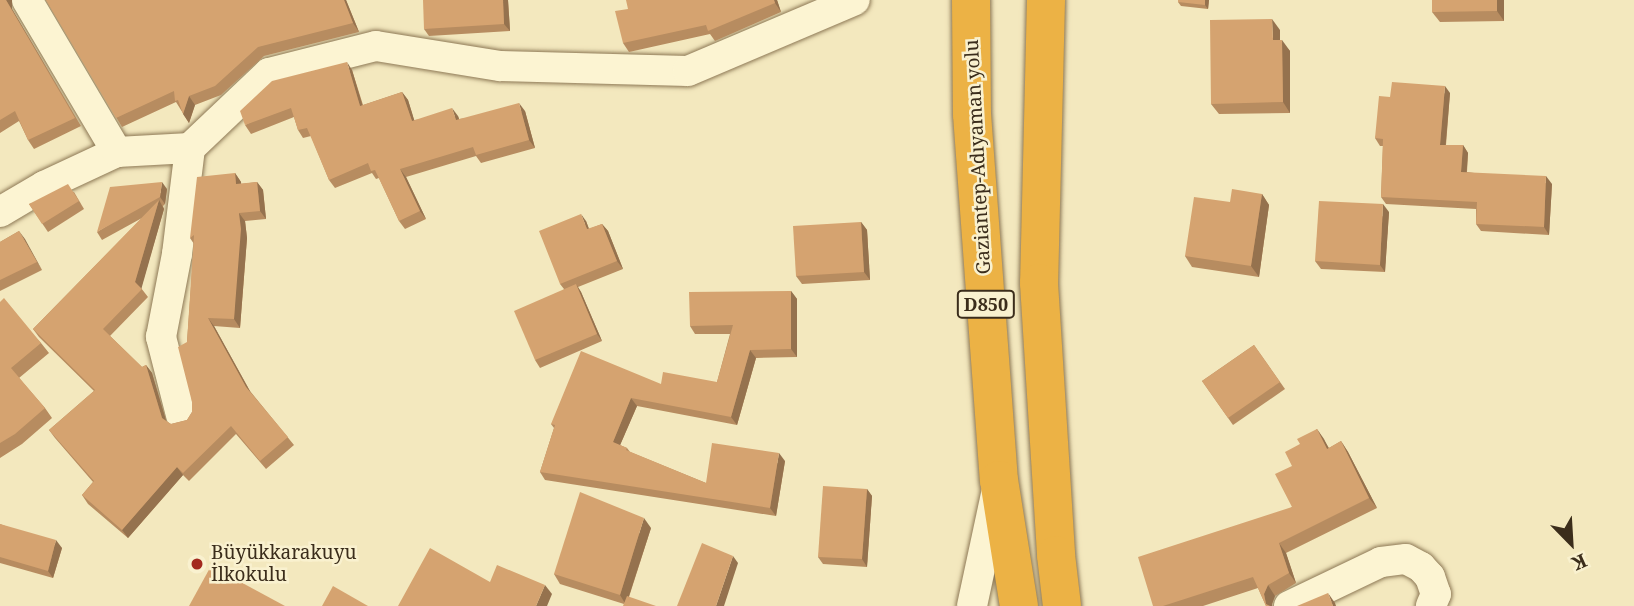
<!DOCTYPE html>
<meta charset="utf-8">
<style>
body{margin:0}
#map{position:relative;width:1634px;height:606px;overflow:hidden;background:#f3e8be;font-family:"Noto Serif",serif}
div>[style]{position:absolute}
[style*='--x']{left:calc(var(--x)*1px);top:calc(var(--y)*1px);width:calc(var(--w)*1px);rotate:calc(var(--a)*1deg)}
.roads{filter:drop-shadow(0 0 2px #8d7855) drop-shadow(0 0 2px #8d7855)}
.street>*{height:30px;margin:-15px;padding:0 15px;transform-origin:15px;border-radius:15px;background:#fcf4d2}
.highway>*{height:38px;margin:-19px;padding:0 19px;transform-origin:19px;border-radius:19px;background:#ecb245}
.wall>*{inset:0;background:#b78c60}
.shaded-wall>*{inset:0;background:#95724e}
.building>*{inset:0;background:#d5a370}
.dots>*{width:19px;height:19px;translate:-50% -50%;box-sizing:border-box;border:4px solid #f9f1cf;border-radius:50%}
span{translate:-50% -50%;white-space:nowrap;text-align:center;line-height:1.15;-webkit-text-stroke:5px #f9f1cf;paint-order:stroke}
.shield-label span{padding:2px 5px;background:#f9f1cf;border:2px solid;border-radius:5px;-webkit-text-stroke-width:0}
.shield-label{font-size:18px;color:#3b2d1b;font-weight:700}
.street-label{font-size:19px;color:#3b2d1b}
.poi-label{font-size:19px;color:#3b2d1b}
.left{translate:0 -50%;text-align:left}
.north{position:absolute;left:1536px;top:508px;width:70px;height:70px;-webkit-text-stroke:5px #f9f1cf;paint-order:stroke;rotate:156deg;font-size:19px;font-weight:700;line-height:28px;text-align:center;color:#3b2d1b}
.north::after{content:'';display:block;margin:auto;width:24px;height:32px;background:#3b2d1b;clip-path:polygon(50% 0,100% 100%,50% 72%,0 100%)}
</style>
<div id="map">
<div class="roads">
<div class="street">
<div style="--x:27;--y:0;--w:177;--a:59.4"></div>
<div style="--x:0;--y:212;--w:51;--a:-30.6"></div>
<div style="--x:44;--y:186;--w:81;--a:-25"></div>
<div style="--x:117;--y:152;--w:73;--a:-3.1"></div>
<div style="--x:190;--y:148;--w:109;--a:-43.5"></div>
<div style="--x:269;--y:73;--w:110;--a:-14.2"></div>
<div style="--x:376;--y:46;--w:126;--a:9.2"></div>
<div style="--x:500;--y:66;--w:188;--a:1.5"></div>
<div style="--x:688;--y:71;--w:181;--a:-23"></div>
<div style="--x:181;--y:415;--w:81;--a:-104.4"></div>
<div style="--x:161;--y:337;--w:85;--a:-79.1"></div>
<div style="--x:177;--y:254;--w:107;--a:-83"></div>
<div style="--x:972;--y:606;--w:115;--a:-77.9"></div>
<div style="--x:1289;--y:606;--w:102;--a:-25.6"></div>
<div style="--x:1381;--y:562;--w:25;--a:-7"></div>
<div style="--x:1406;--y:559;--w:17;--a:28"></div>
<div style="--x:1421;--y:567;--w:13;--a:48"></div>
<div style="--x:1430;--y:577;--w:18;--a:71"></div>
<div style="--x:1436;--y:594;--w:13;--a:113"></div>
</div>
<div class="highway">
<div style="--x:971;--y:0;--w:114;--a:89.5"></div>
<div style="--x:972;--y:114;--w:367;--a:85.8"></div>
<div style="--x:999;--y:480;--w:128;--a:81"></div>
<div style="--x:1046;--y:0;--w:283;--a:91.4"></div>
<div style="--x:1039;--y:283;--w:273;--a:86.4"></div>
<div style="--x:1056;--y:555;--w:51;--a:83.3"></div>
</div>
</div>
<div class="wall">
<div style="clip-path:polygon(0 0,12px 0,12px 9px,81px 126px,34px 149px,28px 140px,19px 121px,0 133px)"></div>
<div style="clip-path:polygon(46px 0,346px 0,359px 32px,264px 56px,221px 95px,195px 105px,189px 123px,176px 102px,122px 127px)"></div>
<div style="clip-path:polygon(508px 0,510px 31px,429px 36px,424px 29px)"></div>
<div style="clip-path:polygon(777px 0,781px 12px,715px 41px,710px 34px,629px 52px,623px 43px,628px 9px)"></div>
<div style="clip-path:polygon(1178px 0,1209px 0,1208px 9px,1181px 6px,1178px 2px)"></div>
<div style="clip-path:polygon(1504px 0,1504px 21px,1440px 22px,1432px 12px)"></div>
<div style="clip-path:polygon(1280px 30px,1280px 40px,1290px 51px,1290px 113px,1219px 114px,1211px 104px)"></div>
<div style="clip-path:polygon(352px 70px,363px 105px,402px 92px,408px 100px,414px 120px,458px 116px,459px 119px,525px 111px,535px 148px,481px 163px,476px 156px,406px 177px,426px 219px,405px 229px,399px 221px,379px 178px,376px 179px,372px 173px,335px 188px,329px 180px,311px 136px,303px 138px,298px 130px,294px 117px,251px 134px,245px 125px)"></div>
<div style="clip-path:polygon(1450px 93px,1446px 145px,1463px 145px,1468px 153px,1467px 172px,1552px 184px,1549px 235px,1481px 231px,1476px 224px,1476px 209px,1386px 204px,1381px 197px,1383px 146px,1380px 146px,1375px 138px,1390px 97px)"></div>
<div style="clip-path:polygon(235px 173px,241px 182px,241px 184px,257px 182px,263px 190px,266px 219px,245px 221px,247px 238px,240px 328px,214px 326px,250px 391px,294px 445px,266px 469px,236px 434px,189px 481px,183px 475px,128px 538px,88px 504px,82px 495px,93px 482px,55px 438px,49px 430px,94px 391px,39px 337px,33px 329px,142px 218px,102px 240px,97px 232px,167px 189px,165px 204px,163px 206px,164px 209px,141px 288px,148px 297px,110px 336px,142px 367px,146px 365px,152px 373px,166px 421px,171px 424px,187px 420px,192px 412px,192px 402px,187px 342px,194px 244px,190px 238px)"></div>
<div style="clip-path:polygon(74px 192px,84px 209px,48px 232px,29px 204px)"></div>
<div style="clip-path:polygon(1262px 194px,1269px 205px,1259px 277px,1192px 267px,1185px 256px,1230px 202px)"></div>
<div style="clip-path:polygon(1389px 212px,1385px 272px,1321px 269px,1315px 261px)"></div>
<div style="clip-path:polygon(586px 221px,589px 229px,602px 224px,608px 231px,623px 269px,578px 287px,581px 292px,602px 341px,540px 368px,535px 360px,564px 289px,560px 284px)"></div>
<div style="clip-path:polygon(861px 222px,867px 230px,870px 280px,802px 284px,796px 276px)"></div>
<div style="clip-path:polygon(19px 231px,42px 270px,0 291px,0 242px)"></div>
<div style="clip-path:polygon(791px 291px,797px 299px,797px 357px,756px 358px,737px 425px,637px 406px,620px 445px,627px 448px,630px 452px,706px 483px,785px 461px,776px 516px,545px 480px,540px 472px,554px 428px,551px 424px,661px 384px,717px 382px,730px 334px,695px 334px,690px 326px)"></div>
<div style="clip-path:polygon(0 302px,41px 343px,49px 353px,19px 378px,45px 408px,52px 418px,22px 444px,0 458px)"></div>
<div style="clip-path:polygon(1254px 345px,1285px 389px,1233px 425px,1202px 381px)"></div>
<div style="clip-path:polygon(1317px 429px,1329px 448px,1341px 441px,1348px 452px,1377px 508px,1286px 553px,1296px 583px,1275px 596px,1272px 604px,1272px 606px,1266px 606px,1258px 588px,1203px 606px,1153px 606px,1292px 507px,1300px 444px)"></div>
<div style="clip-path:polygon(867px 489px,872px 496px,867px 567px,823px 564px,818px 557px)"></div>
<div style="clip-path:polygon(0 524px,62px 548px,53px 578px,0 563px)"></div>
<div style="clip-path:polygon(651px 528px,629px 597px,624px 604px,560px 584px,554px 574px)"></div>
</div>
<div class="shaded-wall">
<div style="clip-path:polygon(6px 0,12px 0,12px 9px,81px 126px)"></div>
<div style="clip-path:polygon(344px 0,346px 0,359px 32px,353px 23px)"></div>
<div style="clip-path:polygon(503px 0,508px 0,510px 31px,504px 24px)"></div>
<div style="clip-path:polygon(774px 0,777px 0,781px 12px,775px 3px)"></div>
<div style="clip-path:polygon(1205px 0,1209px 0,1208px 9px,1205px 5px)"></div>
<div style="clip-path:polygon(1497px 0,1504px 0,1504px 21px,1497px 11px)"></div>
<div style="clip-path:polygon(1272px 19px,1280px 30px,1280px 51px,1273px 40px)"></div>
<div style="clip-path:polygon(1282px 40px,1290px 51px,1290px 113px,1283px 102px)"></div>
<div style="clip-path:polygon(347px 62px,352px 70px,365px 114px,360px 106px)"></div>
<div style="clip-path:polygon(1445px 86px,1450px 93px,1445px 152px,1440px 145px)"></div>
<div style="clip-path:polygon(402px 92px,408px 100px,417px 129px,412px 121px)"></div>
<div style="clip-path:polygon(189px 96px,195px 105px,189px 123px,183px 114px)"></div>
<div style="clip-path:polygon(519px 103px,525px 111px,535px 148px,529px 140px)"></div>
<div style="clip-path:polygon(452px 108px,458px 116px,462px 128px,456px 120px)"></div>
<div style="clip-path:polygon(1463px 145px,1468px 153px,1466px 180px,1461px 172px)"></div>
<div style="clip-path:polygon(400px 169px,406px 177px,426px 219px,420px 211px)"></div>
<div style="clip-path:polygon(235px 173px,241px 182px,242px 192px,236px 184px)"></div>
<div style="clip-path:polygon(1546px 176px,1552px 184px,1549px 235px,1544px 227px)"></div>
<div style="clip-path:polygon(162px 182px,167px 189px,165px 204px,160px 197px)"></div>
<div style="clip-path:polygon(257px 182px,263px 190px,266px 219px,260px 211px)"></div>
<div style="clip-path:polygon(1262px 194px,1269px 205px,1259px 277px,1251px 266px)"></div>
<div style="clip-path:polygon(159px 200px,164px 209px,141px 290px,135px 282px)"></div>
<div style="clip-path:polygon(1383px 204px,1389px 212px,1385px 272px,1380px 265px)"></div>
<div style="clip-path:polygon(239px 213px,245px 221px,247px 238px,240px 328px,234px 319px)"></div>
<div style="clip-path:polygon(581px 214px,586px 221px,592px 237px,587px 229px)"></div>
<div style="clip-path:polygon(861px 222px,867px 230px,870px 280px,864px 272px)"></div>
<div style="clip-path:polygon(602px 224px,608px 231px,623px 269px,617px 261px)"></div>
<div style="clip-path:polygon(19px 231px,25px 239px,42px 270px,37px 262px)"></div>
<div style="clip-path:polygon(576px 284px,581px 292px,602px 341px,597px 334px)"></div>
<div style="clip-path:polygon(791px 291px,797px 299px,797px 357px,791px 349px)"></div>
<div style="clip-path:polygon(208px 318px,214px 326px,252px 395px,246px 387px)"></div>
<div style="clip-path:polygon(750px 350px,756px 358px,737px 425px,731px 417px)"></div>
<div style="clip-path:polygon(146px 365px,152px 373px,168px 427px,162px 418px)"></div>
<div style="clip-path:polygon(631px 398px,637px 406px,618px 450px,613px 442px)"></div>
<div style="clip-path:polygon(1317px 429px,1324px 439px,1334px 459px,1327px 449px)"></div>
<div style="clip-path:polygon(1341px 441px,1348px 452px,1377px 508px,1369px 498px)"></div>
<div style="clip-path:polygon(779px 453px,785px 461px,776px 516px,770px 508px)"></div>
<div style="clip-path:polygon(177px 467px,183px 475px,128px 538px,122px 530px)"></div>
<div style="clip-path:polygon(867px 489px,872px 496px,867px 567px,862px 559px)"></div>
<div style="clip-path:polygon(644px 518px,651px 528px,626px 605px,620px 595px)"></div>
<div style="clip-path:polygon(56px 540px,62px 548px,53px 578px,48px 571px)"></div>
<div style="clip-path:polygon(1279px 543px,1286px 553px,1296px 583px,1289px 573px)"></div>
<div style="clip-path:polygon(733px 556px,738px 563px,724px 606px,716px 606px)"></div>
<div style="clip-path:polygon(545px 585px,552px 594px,547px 606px,536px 606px)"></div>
<div style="clip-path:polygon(1268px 585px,1275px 596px,1272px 604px,1272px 606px,1268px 606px,1266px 604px,1264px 594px)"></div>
<div style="clip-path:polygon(1328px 593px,1335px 603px,1336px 606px,1333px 606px)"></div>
</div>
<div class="building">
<div style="clip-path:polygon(0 0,6px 0,75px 118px,28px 140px,15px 111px,0 120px)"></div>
<div style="clip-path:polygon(46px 0,344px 0,353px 23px,258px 47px,215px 86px,189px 96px,183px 114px,178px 100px,175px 101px,174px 91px,116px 118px)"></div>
<div style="clip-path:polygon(423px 0,503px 0,504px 24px,424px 29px)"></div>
<div style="clip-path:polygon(626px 0,774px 0,775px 3px,708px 31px,706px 25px,623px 43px,615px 11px,628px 9px)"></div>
<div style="clip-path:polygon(1178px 0,1205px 0,1205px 5px,1178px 2px)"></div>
<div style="clip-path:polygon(1432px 0,1497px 0,1497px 11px,1432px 12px)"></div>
<div style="clip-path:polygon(1272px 19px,1273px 40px,1282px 40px,1283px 102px,1211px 104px,1210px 20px)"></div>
<div style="clip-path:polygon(347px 62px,360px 106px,402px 92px,412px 121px,452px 108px,456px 120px,519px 103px,529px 140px,476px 155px,473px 147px,400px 169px,420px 211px,399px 221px,375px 170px,371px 171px,368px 163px,329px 180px,307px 128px,298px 130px,291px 108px,245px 125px,240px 111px,272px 81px)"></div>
<div style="clip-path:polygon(1392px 82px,1445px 86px,1440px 145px,1463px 145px,1461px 172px,1546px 176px,1544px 227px,1476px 224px,1477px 202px,1381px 197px,1383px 139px,1375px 138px,1379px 96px,1390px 97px)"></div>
<div style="clip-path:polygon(235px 173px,236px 184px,257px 182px,260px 211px,239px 213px,241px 229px,234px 319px,208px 318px,246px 387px,288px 437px,260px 461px,231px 426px,183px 473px,177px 467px,122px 530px,82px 495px,94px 481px,49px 430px,95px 390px,33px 329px,159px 200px,135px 282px,142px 289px,103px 329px,142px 367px,146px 365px,162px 418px,171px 424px,187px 420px,192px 412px,192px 402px,178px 347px,187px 342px,194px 235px,190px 238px,197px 177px)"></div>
<div style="clip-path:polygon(162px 182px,160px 197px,97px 232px,110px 187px)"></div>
<div style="clip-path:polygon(68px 184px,79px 201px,42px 224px,29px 204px)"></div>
<div style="clip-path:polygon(1232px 189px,1262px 194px,1251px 266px,1185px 256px,1194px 197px,1230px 202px)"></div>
<div style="clip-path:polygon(1319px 201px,1383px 204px,1380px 265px,1315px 261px)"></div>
<div style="clip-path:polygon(581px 214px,587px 229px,602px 224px,617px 261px,560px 284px,539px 231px)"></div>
<div style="clip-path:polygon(861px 222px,864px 272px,796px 276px,793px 226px)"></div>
<div style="clip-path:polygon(19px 231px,37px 262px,0 280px,0 242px)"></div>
<div style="clip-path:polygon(576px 284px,597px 334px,535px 360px,514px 311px)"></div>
<div style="clip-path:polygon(791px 291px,791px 349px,750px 350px,731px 417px,631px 398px,613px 442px,627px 448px,626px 450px,706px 483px,712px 443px,779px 453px,770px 508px,540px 472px,555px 425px,551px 424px,581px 351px,661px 384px,663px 372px,717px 382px,733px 325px,690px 326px,689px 292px)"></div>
<div style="clip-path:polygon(4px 298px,41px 343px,11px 368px,45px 408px,15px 434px,0 443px,0 302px)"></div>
<div style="clip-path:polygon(1254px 345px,1280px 382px,1228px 418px,1202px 381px)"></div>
<div style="clip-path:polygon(1317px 429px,1327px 449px,1341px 441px,1369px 498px,1279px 543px,1289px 573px,1268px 585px,1264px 594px,1266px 604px,1270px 606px,1266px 606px,1253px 577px,1163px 606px,1153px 606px,1138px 557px,1292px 507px,1275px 474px,1292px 466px,1285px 452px,1300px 444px,1297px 439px)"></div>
<div style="clip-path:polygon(823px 486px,867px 489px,862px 559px,818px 557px)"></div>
<div style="clip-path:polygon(580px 492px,644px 518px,620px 595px,554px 574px)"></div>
<div style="clip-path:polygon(0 524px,56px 540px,48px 571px,0 557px)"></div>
<div style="clip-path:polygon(702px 543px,733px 556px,716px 606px,677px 606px)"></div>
<div style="clip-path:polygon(430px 548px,490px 582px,497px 565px,545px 585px,536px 606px,398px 606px)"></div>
<div style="clip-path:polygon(211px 566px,285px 606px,189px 606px)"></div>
<div style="clip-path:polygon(333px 586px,368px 606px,322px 606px)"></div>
<div style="clip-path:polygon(1328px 593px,1333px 606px,1297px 606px)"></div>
<div style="clip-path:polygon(627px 596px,656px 606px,623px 606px)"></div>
</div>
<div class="dots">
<div style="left:197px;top:564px;background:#a3291e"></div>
</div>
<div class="shield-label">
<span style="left:986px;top:304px">D850</span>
</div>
<div class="street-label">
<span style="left:978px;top:157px;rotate:-93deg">Gaziantep-Adıyaman yolu</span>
</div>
<div class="poi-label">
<span class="left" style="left:211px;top:564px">Büyükkarakuyu<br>İlkokulu</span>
</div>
<div class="north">K</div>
</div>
